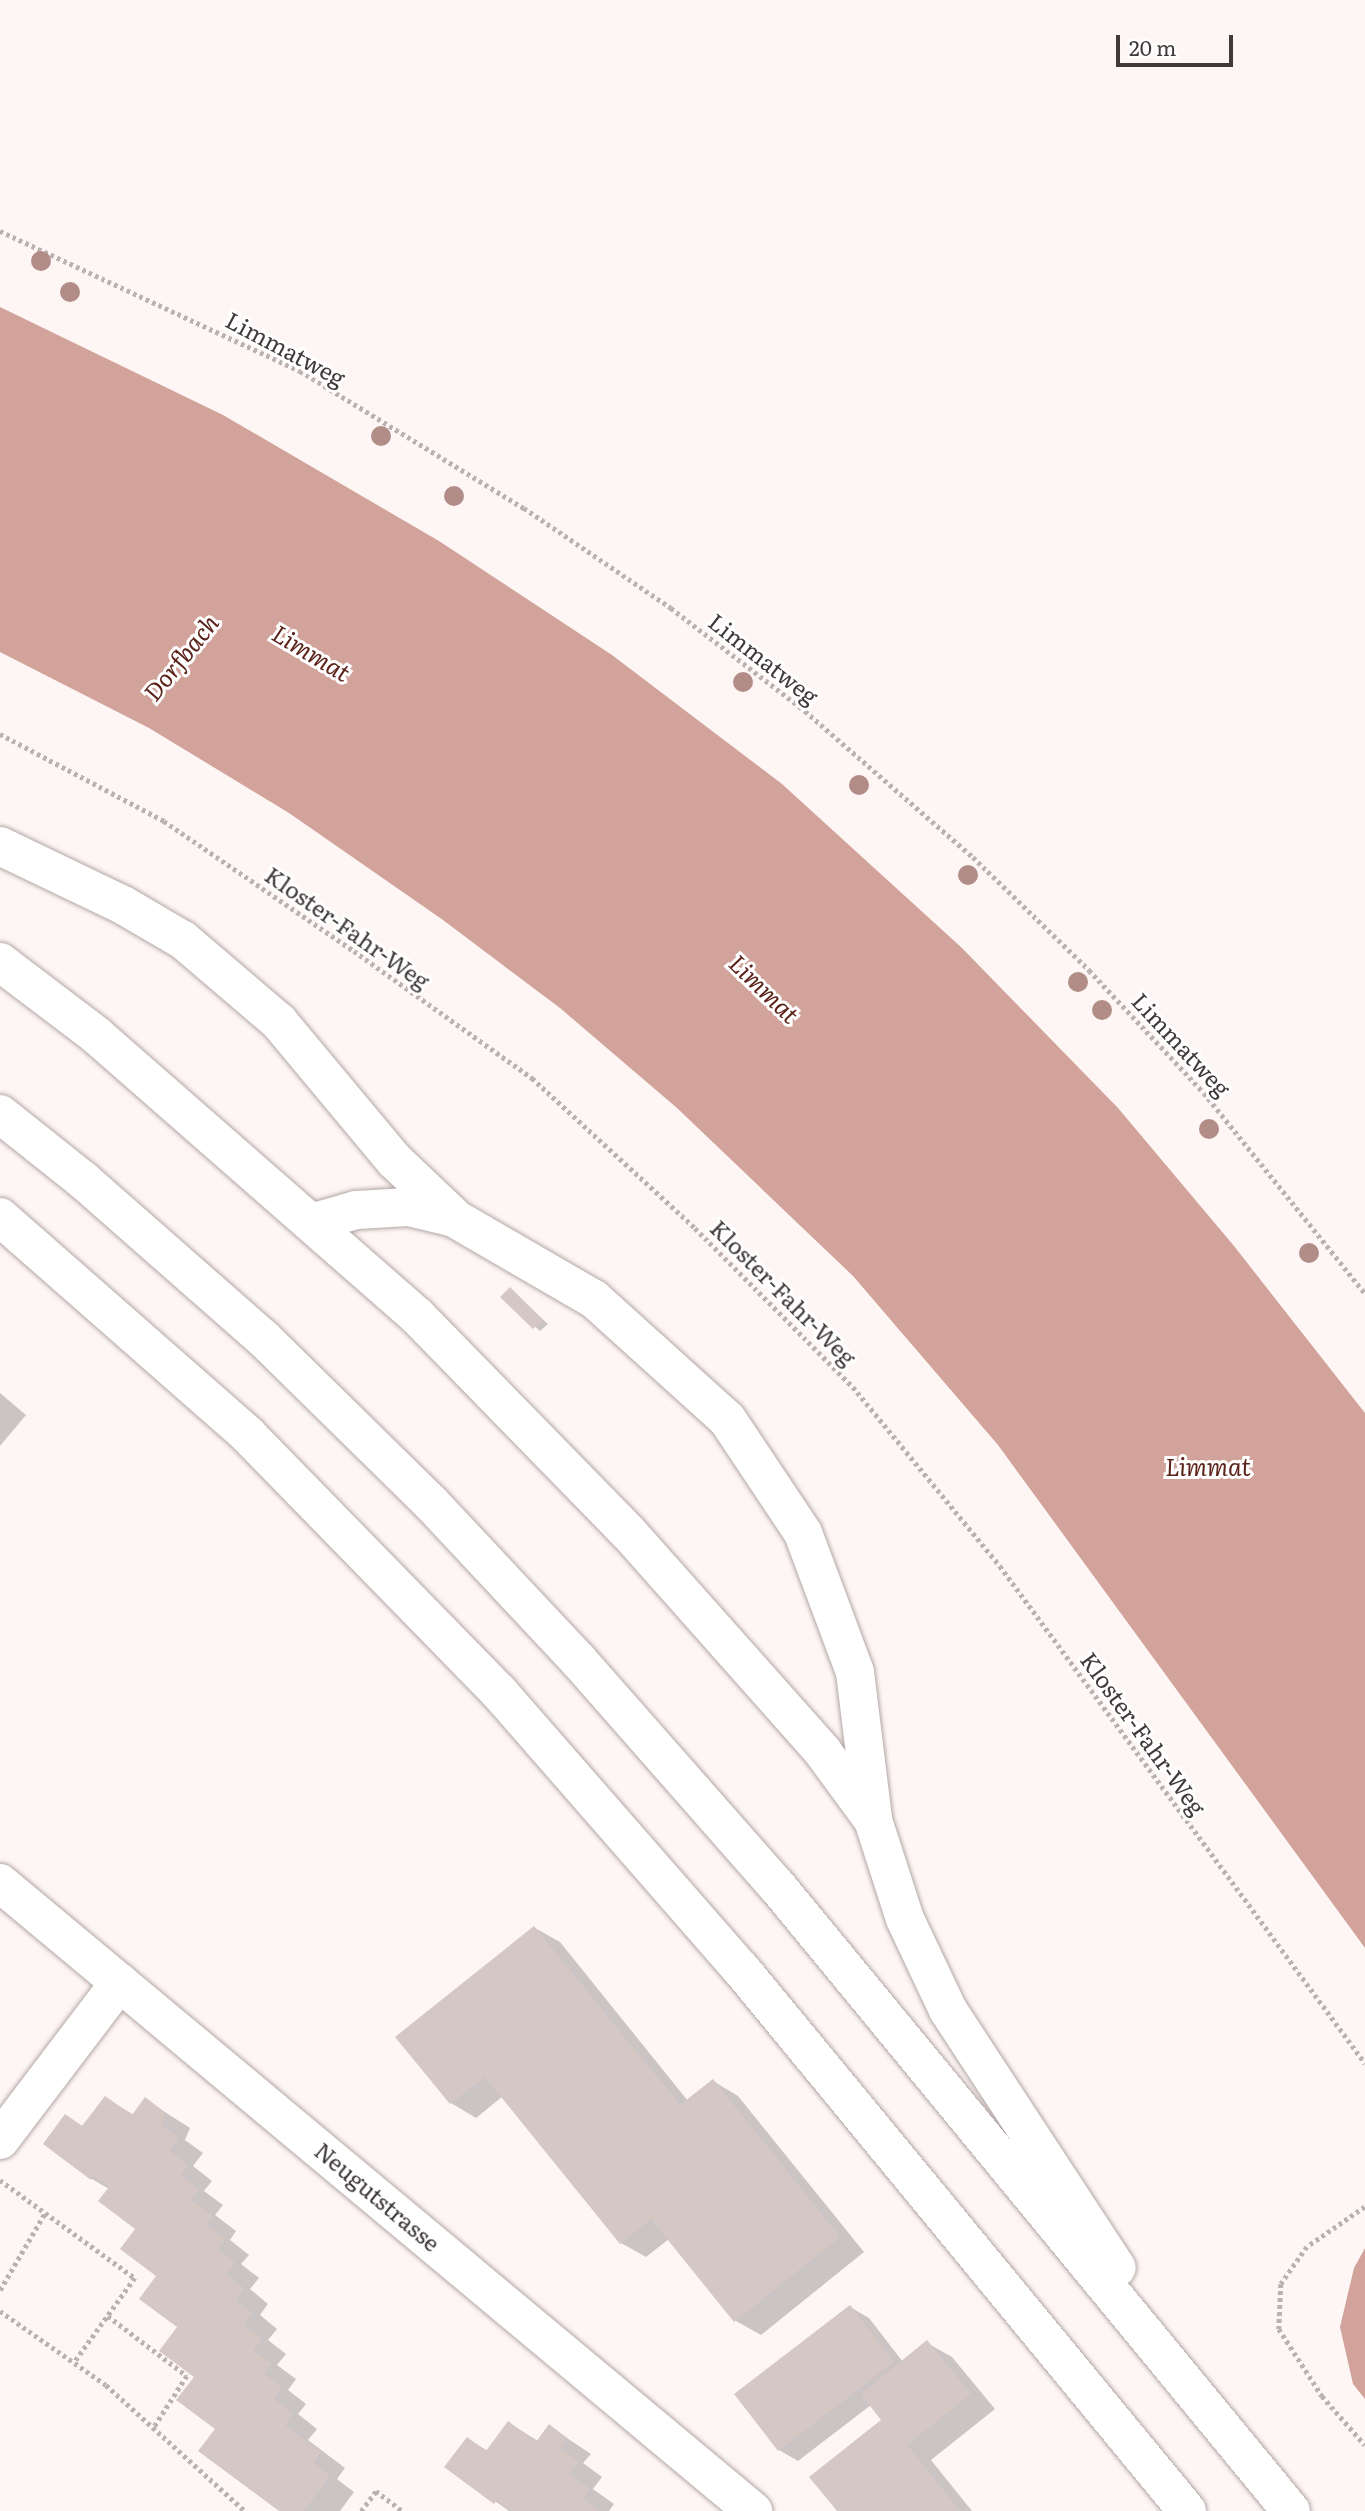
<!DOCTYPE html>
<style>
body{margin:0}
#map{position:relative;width:1365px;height:2511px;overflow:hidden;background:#fef6f5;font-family:Literata,serif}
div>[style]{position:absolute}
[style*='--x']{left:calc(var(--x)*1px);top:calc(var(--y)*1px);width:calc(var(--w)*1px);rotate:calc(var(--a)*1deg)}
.water>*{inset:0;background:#d2a39b}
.shadow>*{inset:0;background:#0003}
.building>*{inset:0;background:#d4c7c4}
.path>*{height:4.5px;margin-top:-2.25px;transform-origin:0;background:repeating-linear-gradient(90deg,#b9b2b1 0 3.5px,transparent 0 7px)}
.roads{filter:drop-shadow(0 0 2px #b3a7a5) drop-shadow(0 0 2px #b3a7a5)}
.minor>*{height:38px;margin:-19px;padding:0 19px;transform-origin:19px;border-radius:19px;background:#fff}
.highway>*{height:38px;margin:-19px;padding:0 19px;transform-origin:19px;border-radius:19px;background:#fff}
.trees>*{width:20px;height:20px;margin:-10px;border-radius:50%;background:#b28d88}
span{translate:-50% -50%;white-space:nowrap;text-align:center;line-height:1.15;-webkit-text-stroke:6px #fff;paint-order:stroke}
.street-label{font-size:23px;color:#403b3a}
.water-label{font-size:24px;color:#5c231b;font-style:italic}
.scale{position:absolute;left:1116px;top:35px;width:117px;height:32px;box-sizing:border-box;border:4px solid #403b3a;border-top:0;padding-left:9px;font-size:21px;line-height:24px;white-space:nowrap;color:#403b3a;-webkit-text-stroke:5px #fff;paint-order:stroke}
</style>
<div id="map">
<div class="water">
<div style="clip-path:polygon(0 307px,223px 415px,439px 541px,612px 655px,782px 784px,962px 948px,1118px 1108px,1234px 1246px,1365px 1413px,1365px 1948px,998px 1445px,853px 1276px,677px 1108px,560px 1008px,443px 920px,289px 813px,149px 728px,0 652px)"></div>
<div style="clip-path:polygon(1365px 2248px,1365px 2399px,1353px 2384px,1340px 2327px,1354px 2268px)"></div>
</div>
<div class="shadow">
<div style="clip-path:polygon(510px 1289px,548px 1324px,540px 1331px,502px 1297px)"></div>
<div style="clip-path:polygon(0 1393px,26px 1415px,0 1446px)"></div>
<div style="clip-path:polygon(535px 1928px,560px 1942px,688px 2101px,713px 2081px,738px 2096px,864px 2252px,761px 2335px,736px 2321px,669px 2239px,646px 2257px,621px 2243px,503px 2096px,476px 2118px,451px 2103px)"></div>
<div style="clip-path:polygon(105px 2098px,134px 2115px,146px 2100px,190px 2128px,185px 2140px,203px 2153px,193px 2166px,212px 2181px,204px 2191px,223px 2205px,215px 2215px,236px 2231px,230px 2240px,249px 2255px,241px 2264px,259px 2278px,250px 2289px,268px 2304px,260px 2315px,277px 2329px,268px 2340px,286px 2354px,277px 2365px,296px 2379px,288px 2390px,306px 2404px,298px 2414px,317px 2429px,308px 2440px,345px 2468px,337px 2479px,354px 2492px,340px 2511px,282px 2511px,217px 2428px,138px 2228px,109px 2189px,92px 2179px,66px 2116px,84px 2127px)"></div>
<div style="clip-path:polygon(850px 2307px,869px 2318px,903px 2362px,927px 2343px,952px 2357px,995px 2409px,931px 2460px,972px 2511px,839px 2511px,884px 2420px,871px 2405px,798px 2461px,779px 2450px)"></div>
<div style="clip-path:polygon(509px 2423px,538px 2441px,549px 2426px,591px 2454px,583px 2463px,602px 2477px,593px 2489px,614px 2504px,609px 2511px,509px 2511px,447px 2467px,468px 2439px,488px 2451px)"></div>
</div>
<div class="building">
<div style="clip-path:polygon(510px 1287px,543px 1320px,533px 1329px,500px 1297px)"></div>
<div style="clip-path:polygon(534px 1926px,680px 2105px,713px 2079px,840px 2237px,734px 2322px,651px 2219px,620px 2244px,485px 2077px,450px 2104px,395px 2037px)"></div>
<div style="clip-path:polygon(105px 2096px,132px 2115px,145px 2097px,166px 2113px,161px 2124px,179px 2138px,169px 2151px,188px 2165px,181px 2175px,199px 2190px,191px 2200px,213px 2216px,206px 2224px,225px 2239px,218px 2249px,235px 2263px,226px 2274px,244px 2288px,236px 2300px,253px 2313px,244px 2325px,262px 2338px,253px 2350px,272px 2364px,264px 2374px,282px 2388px,274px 2399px,293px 2413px,285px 2425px,321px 2452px,313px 2463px,330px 2476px,304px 2511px,279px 2511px,198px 2451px,215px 2429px,176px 2400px,194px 2377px,159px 2351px,177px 2327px,139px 2299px,156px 2276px,120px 2249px,135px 2229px,98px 2201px,109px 2187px,94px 2176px,91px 2180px,43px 2144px,65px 2114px,82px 2126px)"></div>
<div style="clip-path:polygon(850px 2305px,894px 2362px,778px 2451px,734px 2394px)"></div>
<div style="clip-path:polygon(927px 2340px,971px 2394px,907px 2445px,960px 2511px,837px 2511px,809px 2477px,881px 2420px,861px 2394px)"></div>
<div style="clip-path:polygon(508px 2421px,536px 2442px,549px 2424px,567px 2438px,560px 2448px,579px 2462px,569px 2474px,590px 2489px,583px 2499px,599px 2511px,512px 2511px,497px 2500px,494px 2504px,444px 2467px,467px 2437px,486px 2451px)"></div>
</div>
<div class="path">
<div style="--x:0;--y:231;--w:331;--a:25"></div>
<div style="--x:300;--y:371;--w:263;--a:31.5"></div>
<div style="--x:524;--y:508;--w:178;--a:34.2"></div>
<div style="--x:671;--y:608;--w:169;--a:37.5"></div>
<div style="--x:805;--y:711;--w:223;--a:41"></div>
<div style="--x:973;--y:857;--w:162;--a:44.2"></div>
<div style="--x:1089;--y:970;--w:168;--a:46.9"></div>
<div style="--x:1204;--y:1093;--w:257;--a:51.2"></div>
<div style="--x:0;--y:734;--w:186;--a:27.9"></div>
<div style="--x:164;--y:821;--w:230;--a:34.4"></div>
<div style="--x:354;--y:951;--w:219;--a:35.5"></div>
<div style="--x:532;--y:1078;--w:222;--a:42.6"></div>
<div style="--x:695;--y:1228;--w:224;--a:45.2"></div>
<div style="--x:853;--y:1387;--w:232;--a:50.6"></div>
<div style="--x:1000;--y:1566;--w:617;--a:53.71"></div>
<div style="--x:0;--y:2180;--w:167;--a:36"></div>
<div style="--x:135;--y:2278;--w:105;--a:125.7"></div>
<div style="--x:1365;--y:2207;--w:70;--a:145.4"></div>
<div style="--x:1307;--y:2247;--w:45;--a:125.1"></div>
<div style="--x:1281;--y:2284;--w:45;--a:92.5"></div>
<div style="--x:1279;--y:2329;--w:80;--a:57.3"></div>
<div style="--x:1322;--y:2396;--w:65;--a:48.7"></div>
<div style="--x:0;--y:2290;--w:89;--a:-59.7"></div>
<div style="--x:0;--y:2311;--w:129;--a:34.9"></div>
<div style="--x:106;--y:2385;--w:188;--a:42.2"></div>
<div style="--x:108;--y:2316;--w:99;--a:37.2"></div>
<div style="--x:187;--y:2376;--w:63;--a:122.7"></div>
<div style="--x:361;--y:2511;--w:25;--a:-53"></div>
<div style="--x:376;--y:2491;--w:34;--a:37"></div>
</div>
<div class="roads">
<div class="minor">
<div style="--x:0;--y:846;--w:136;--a:25.6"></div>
<div style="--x:123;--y:905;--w:69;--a:30.3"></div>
<div style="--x:183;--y:940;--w:126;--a:40.5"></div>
<div style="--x:279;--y:1022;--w:180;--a:50.2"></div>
<div style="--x:394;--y:1160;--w:81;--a:43.5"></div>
<div style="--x:0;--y:962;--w:121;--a:37.2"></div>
<div style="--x:96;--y:1035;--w:427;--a:41.2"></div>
<div style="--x:417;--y:1316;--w:302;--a:45.7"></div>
<div style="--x:628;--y:1532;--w:294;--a:48.4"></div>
<div style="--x:823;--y:1752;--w:84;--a:53.7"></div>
<div style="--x:311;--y:1223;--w:47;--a:-16.1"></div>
<div style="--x:356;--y:1210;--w:53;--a:-3.2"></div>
<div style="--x:409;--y:1207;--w:46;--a:13.7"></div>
<div style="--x:454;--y:1218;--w:162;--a:30.1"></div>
<div style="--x:594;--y:1299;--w:179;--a:42.1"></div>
<div style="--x:727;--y:1419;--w:137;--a:56.3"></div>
<div style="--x:803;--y:1533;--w:148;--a:69.5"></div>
<div style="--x:855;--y:1672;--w:147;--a:83"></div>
<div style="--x:0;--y:1883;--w:981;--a:39.83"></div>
<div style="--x:0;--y:2140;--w:198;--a:-52.8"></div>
</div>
<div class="highway">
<div style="--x:0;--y:1114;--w:106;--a:38.5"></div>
<div style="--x:83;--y:1180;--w:240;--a:41.3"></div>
<div style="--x:263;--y:1338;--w:235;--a:44.5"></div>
<div style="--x:431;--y:1503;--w:216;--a:46.9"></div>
<div style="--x:579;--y:1661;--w:300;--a:48.7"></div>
<div style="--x:777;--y:1886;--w:809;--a:50.57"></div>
<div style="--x:0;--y:1217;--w:330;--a:41.3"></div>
<div style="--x:248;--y:1435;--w:359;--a:45.7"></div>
<div style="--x:499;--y:1692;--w:368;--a:48.9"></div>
<div style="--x:741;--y:1969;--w:702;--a:50.55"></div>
<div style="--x:873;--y:1820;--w:104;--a:72.1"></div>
<div style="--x:905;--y:1919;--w:101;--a:64.7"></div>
<div style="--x:948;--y:2010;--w:308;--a:56.8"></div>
</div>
</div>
<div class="trees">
<div style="left:41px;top:261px"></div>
<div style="left:70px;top:292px"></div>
<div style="left:381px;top:436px"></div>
<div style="left:454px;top:496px"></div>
<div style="left:743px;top:682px"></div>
<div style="left:859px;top:785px"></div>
<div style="left:968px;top:875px"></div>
<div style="left:1078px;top:982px"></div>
<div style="left:1102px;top:1010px"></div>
<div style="left:1209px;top:1129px"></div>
<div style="left:1309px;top:1253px"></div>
</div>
<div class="street-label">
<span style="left:286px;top:348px;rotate:28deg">Limmatweg</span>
<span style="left:764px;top:658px;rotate:38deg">Limmatweg</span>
<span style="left:348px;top:927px;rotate:35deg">Kloster-Fahr-Weg</span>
<span style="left:1182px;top:1044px;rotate:47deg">Limmatweg</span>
<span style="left:784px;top:1292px;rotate:45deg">Kloster-Fahr-Weg</span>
<span style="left:1144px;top:1733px;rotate:54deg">Kloster-Fahr-Weg</span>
<span style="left:378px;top:2196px;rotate:40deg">Neugutstrasse</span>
</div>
<div class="water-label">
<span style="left:312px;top:652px;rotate:31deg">Limmat</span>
<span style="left:180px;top:657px;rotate:-51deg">Dorfbach</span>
<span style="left:765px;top:988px;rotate:44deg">Limmat</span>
<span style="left:1208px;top:1466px">Limmat</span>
</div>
<div class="scale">20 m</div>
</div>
